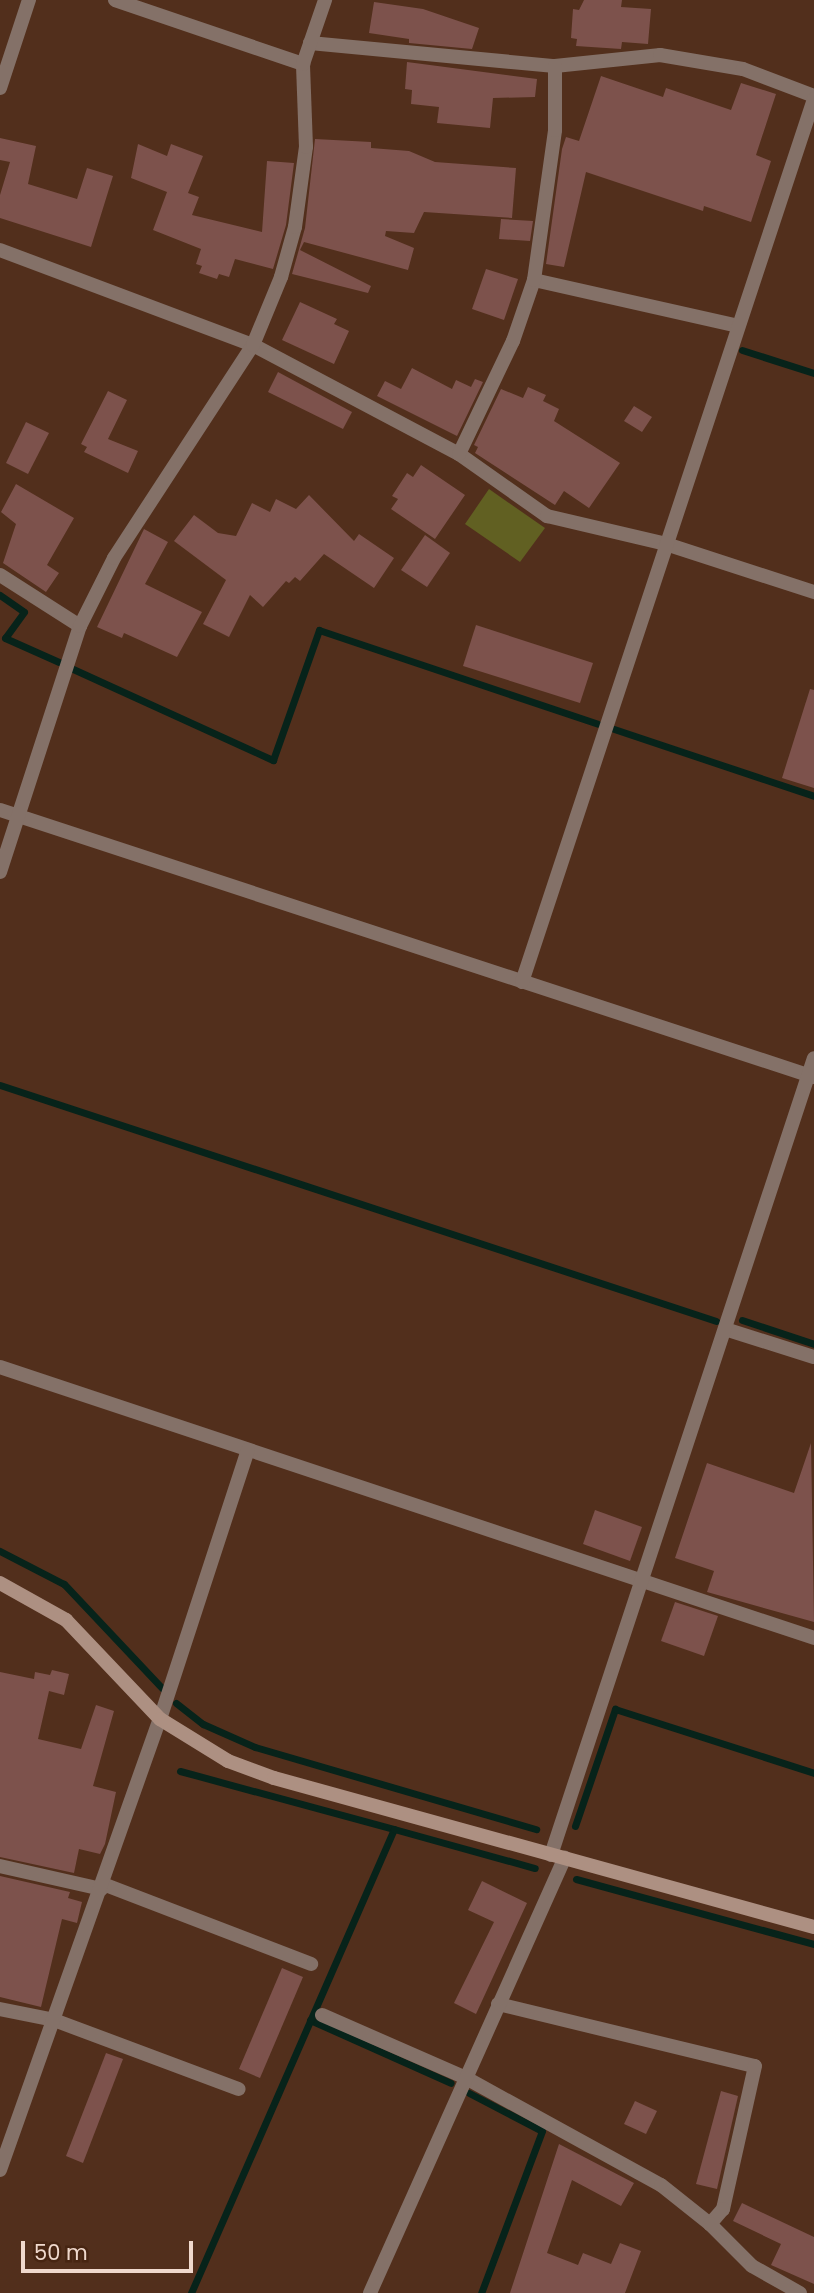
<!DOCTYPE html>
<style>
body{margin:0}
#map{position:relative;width:814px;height:2293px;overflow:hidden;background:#522f1c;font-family:Poppins,sans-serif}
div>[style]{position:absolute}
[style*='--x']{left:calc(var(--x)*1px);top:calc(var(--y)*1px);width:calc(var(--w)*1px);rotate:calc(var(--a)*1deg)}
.green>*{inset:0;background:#616022}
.stream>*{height:7px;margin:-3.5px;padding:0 3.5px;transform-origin:3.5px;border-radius:3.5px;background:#07231a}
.building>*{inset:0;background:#7d524c}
.street>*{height:14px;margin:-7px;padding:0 7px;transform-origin:7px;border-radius:7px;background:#847168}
.secondary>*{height:14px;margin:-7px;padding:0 7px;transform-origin:7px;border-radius:7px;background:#ad9082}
span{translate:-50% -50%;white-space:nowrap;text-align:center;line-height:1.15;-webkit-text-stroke:5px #472512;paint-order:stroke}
.scale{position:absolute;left:21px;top:2241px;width:172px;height:32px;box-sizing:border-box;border:4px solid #f0d9cd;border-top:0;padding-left:9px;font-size:21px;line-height:24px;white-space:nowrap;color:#f0d9cd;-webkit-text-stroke:5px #472512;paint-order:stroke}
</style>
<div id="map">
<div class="green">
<div style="clip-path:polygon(489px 489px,545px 528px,520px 562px,465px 524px)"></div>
</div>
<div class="stream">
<div style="--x:742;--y:350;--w:76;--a:17.7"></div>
<div style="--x:0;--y:595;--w:29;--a:35"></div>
<div style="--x:24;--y:612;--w:32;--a:126"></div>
<div style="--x:5;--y:638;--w:59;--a:24"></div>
<div style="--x:73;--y:669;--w:220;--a:24.5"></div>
<div style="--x:273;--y:760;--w:138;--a:-70.5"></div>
<div style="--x:319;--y:630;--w:294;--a:18.6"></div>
<div style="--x:614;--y:729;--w:211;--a:18.5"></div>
<div style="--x:0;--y:1085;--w:754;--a:18.24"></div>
<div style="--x:742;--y:1320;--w:76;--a:18.4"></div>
<div style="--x:0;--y:1551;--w:72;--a:27.3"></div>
<div style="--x:64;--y:1584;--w:143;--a:46.7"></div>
<div style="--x:176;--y:1703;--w:34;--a:38"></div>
<div style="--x:203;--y:1724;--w:57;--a:23.9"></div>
<div style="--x:255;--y:1747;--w:293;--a:16.3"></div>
<div style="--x:180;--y:1771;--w:222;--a:15.2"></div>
<div style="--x:575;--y:1826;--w:124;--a:-71.1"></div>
<div style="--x:615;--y:1709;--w:209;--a:17.8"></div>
<div style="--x:576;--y:1879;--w:247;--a:15.3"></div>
<div style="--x:310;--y:2020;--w:154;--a:24.1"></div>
<div style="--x:469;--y:2093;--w:82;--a:27.5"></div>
<div style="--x:542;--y:2131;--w:173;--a:110.6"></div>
<div style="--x:191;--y:2293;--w:506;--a:-66.37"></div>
<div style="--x:394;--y:1829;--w:146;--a:15.5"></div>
</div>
<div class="building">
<div style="clip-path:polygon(584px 0,622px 0,621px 7px,651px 9px,648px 44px,622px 42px,621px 49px,576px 46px,577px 39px,571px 38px,573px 9px,579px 10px)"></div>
<div style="clip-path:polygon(374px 2px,423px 9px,479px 28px,472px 49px,409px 43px,409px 39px,369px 33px)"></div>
<div style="clip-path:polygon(407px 62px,537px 79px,535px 97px,493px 98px,490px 128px,437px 123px,439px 107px,411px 104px,412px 90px,405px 89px)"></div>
<div style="clip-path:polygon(601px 76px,663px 97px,666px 88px,731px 110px,741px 83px,776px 94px,756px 155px,771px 161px,751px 222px,704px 206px,703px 211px,586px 172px,564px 267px,546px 264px,562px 149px,566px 137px,579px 141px)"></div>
<div style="clip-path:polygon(0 138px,36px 146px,28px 184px,77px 199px,87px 168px,113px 176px,91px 247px,0 218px,0 195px,10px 162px,0 160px)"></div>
<div style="clip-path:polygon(315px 139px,371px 142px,371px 148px,409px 151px,435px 162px,516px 168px,512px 218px,424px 212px,414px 233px,386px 231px,385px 236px,414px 248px,408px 270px,304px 242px,300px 250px,371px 286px,368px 293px,292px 274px,305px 228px)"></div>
<div style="clip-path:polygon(138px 144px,167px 156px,171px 144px,203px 156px,188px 193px,199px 197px,192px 215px,262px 232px,267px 161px,294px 163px,286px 225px,273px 269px,235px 259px,229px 277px,219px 274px,217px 279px,199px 273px,202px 266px,196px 264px,201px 249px,153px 230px,167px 192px,131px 178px)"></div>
<div style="clip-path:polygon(501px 219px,533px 221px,530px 241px,499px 239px)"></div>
<div style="clip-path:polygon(486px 269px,518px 279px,504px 320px,472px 309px)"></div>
<div style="clip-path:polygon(300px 302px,337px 319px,334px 324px,349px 331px,334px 364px,282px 340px)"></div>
<div style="clip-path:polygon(412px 368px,452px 389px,456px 380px,471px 387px,475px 379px,483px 382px,457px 436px,377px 396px,385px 381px,401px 389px)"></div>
<div style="clip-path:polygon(278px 372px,352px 412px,343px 429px,268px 392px)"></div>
<div style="clip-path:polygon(528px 387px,546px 395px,543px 401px,559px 409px,554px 421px,620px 463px,589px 508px,564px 491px,555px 505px,475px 453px,478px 447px,474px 445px,501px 389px,523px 398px)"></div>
<div style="clip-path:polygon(108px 391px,127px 400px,108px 439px,138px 451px,128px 473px,84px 452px,87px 447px,81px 444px)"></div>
<div style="clip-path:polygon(634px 406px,652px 417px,642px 432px,624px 421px)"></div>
<div style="clip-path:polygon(26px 422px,49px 433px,28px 474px,6px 463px)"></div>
<div style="clip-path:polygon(421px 465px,465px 495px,435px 539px,391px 509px,398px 499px,392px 496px,407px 473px,413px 477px)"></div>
<div style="clip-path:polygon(16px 484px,74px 518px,47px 565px,59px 573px,46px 592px,3px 563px,16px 524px,1px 512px)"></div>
<div style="clip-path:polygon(309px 495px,354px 541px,359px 534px,394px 558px,374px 588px,324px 554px,300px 581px,295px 577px,289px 583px,286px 581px,263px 607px,250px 595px,229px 637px,203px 624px,226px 580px,174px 541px,194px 515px,218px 533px,236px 536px,252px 503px,270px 512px,276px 499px,296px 509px)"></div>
<div style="clip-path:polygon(144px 529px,168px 542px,145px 584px,202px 612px,177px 657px,124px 633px,122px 638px,97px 627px)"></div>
<div style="clip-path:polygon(425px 535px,450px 553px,427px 587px,401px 570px)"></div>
<div style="clip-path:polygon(476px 625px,593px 663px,580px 703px,463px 666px)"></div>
<div style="clip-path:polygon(810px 689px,814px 690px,814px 788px,782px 778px)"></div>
<div style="clip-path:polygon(811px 1443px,814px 1622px,707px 1592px,714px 1571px,675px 1558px,707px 1463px,794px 1493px)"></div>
<div style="clip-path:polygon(595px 1510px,642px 1527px,630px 1561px,583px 1544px)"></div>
<div style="clip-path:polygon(675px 1602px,718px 1616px,704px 1656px,661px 1641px)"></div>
<div style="clip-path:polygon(52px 1670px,69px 1674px,64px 1695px,49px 1691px,38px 1739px,81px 1749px,96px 1705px,114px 1711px,93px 1786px,116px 1792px,105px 1844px,100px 1854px,79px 1849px,74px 1873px,0 1857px,0 1672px,34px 1679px,35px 1672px,50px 1675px)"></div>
<div style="clip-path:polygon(0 1876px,70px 1892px,68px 1898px,82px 1902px,77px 1923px,62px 1919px,41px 2007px,0 1997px)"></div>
<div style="clip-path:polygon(482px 1881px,527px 1903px,476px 2014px,454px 2003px,494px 1922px,468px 1910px)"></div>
<div style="clip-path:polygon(282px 1968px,303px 1977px,260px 2078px,239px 2069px)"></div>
<div style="clip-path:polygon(106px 2053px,123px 2059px,83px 2163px,66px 2156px)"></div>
<div style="clip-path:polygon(721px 2091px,738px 2096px,717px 2189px,696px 2184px)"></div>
<div style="clip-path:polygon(635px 2101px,657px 2111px,646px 2134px,624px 2124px)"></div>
<div style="clip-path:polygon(559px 2144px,634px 2183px,621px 2206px,572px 2180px,547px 2253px,578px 2265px,583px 2253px,611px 2264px,620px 2243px,641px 2251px,625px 2293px,510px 2293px)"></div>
<div style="clip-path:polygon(742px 2203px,814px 2237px,814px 2284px,771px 2265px,781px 2244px,733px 2221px)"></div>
</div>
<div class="street">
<div style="--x:115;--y:0;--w:199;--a:18.8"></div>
<div style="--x:310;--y:43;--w:246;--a:5.4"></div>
<div style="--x:555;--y:66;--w:106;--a:-6"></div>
<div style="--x:660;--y:55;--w:84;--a:9.6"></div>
<div style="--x:743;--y:69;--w:76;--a:20.8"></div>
<div style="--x:0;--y:88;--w:93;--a:-71.8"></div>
<div style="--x:0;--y:250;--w:270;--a:20.6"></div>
<div style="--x:253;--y:345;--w:233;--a:27.9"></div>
<div style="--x:459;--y:454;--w:108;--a:35.2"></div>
<div style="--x:547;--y:516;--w:122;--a:13.2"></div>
<div style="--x:666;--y:544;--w:156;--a:18"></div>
<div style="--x:534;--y:280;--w:209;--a:12.7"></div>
<div style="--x:459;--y:454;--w:125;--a:-64.5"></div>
<div style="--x:513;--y:341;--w:65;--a:-71"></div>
<div style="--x:534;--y:280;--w:151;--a:-82"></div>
<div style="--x:555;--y:130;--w:64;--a:-90"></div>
<div style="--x:0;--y:575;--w:95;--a:32.5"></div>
<div style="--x:0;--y:810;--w:857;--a:18.16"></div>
<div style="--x:0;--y:872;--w:259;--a:-72"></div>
<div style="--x:80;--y:626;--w:76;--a:-63.4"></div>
<div style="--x:114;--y:558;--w:254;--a:-56.9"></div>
<div style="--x:253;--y:345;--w:74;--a:-67.6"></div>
<div style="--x:281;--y:277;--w:52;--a:-74.4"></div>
<div style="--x:295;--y:227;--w:81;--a:-82.2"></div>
<div style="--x:306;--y:147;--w:83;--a:-92.1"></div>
<div style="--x:303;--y:64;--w:68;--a:-71"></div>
<div style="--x:522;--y:982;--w:930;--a:-71.7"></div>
<div style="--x:725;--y:1329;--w:93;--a:17.5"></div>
<div style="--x:0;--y:1367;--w:858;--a:18.41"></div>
<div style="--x:551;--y:1855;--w:839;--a:-71.74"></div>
<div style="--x:0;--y:1866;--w:104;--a:12.8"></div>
<div style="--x:103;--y:1884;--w:223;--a:21"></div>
<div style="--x:498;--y:2004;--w:264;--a:13.6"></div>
<div style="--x:755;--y:2066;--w:147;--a:102.6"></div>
<div style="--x:723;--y:2209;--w:20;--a:131"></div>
<div style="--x:0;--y:2009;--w:55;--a:11.5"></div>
<div style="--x:54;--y:2020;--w:197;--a:20.5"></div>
<div style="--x:322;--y:2015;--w:157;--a:23.6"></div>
<div style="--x:466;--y:2078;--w:222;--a:28.8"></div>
<div style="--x:661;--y:2185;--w:63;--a:38.5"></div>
<div style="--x:710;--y:2224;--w:59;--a:45"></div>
<div style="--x:752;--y:2266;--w:55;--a:29.4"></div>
<div style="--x:0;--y:2170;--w:479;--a:-70.5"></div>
<div style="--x:160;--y:1719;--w:283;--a:-71.9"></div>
<div style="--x:370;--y:2293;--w:477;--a:-65.9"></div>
</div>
<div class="secondary">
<div style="--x:0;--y:1583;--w:76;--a:29.3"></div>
<div style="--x:66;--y:1620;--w:137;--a:46.5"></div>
<div style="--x:160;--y:1719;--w:80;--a:31.7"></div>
<div style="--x:228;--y:1761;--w:49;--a:20.3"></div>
<div style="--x:274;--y:1778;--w:560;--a:15.43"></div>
</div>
<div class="scale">50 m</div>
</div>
